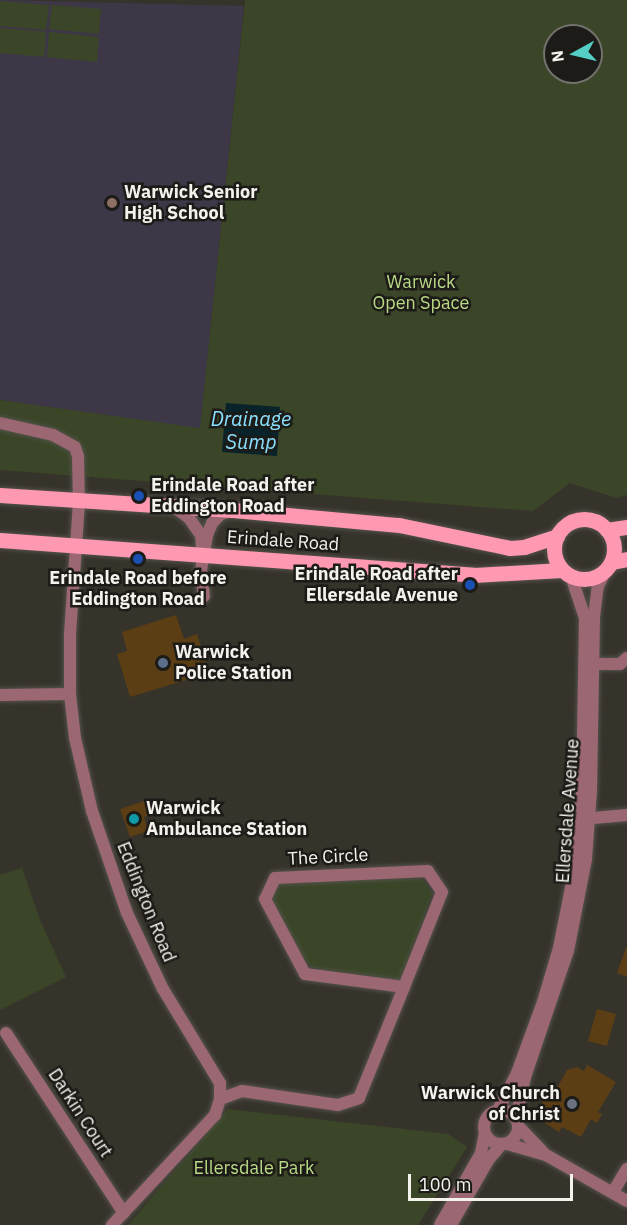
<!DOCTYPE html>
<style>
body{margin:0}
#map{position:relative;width:627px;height:1225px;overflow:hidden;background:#36332b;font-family:"IBM Plex Sans",sans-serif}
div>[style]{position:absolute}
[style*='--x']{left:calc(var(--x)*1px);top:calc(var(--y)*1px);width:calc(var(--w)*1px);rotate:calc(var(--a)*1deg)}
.education>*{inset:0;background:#3e3748}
.green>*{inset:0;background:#3a4627}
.water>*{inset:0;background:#09232b}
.building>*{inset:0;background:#5b3e14}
.roads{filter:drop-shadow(0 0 2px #54524a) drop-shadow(0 0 2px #54524a)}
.minor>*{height:12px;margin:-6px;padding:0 6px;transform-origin:6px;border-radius:6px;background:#9a6772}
.minor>.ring{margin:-6px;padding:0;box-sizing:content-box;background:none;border:12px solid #9a6772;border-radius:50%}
.major>*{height:15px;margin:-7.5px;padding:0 7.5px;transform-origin:7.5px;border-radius:7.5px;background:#ff98b1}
.major>.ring{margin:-7.5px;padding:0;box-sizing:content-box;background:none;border:15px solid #ff98b1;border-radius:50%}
.dots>*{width:16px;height:16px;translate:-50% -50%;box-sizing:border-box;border:3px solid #1c1b17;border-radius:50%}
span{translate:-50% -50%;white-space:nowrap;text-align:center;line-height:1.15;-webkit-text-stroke:5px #1c1b17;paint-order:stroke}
.poi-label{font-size:18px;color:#f4f2ed;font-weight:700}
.left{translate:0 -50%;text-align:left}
.right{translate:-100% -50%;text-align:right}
.park-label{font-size:18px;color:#badb86}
.street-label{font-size:18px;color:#f4f2ed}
.water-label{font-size:20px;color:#8ae0ff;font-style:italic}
.north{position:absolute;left:543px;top:24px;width:60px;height:60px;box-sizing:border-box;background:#1c1b17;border:2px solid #72716d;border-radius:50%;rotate:262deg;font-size:16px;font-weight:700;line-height:24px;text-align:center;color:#f4f2ed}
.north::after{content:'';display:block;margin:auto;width:21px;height:27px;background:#55cec5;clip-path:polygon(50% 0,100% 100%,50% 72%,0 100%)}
.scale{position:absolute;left:408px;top:1174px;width:165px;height:27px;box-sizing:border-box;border:3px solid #f4f2ed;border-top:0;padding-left:8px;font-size:18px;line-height:21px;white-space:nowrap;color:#f4f2ed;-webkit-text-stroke:4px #1c1b17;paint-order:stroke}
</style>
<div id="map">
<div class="education">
<div style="clip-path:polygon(0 0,244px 6px,200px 429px,0 400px)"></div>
</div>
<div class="green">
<div style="clip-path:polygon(evenodd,245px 0,627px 0,627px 495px,616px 498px,570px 483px,533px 511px,0 470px,0 400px,200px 428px,245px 0,555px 36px,591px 36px,591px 72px,555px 72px,555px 36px)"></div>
<div style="clip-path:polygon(0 1px,49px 5px,46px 30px,0 26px)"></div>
<div style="clip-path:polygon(52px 5px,101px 9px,99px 34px,49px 29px)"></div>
<div style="clip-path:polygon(0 28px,46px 32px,44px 57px,0 53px)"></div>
<div style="clip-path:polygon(49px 32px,99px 37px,97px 62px,47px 57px)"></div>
<div style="clip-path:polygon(22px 868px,40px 920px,66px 977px,0 1010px,0 875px)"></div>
<div style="clip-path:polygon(422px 879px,432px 893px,401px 980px,313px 968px,306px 962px,272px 900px,274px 887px,279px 880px)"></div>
<div style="clip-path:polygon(228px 1109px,448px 1134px,467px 1147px,418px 1225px,128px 1225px)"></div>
</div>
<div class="water">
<div style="clip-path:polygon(226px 403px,280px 407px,277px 456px,222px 452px)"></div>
</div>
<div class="building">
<div style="clip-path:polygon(176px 615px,184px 639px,197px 634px,209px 673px,130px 697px,117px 654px,127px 651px,122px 632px)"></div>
<div style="clip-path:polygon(147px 800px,152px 814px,144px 817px,148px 831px,130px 837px,120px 809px)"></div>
<div style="clip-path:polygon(626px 948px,627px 948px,627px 977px,617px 973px)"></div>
<div style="clip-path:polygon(597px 1009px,616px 1014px,607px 1046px,588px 1041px)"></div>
<div style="clip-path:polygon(587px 1065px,616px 1082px,598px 1112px,602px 1114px,597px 1123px,591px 1119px,581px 1137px,562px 1127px,559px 1132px,534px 1116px,547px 1094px,553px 1095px,567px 1070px,577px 1067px,584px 1071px)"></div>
</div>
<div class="roads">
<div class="minor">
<div style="--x:0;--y:423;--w:54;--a:12.8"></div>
<div style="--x:53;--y:435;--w:25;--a:29"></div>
<div style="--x:75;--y:447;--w:9;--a:72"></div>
<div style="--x:78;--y:456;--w:46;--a:88.8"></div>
<div style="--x:79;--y:502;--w:133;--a:93.9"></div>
<div style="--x:70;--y:635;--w:59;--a:90"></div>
<div style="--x:70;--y:694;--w:44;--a:83.5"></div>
<div style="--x:75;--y:738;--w:75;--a:76.9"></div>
<div style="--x:92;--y:811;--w:108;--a:71.1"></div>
<div style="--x:127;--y:913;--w:84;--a:64.7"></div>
<div style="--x:163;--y:989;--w:110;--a:58.8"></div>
<div style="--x:220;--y:1083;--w:16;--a:90"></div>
<div style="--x:220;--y:1099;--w:17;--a:107"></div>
<div style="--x:215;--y:1115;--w:151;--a:133.1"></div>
<div style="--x:174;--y:507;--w:19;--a:36"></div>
<div style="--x:189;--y:518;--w:21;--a:55"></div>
<div style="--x:201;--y:535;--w:12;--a:85"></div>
<div style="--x:204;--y:596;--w:26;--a:-97"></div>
<div style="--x:201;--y:570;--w:36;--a:-80"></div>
<div style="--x:207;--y:535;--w:13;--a:-67"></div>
<div style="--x:212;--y:523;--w:13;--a:-45"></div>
<div style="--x:221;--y:514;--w:13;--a:-18"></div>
<div style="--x:594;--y:664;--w:26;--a:0"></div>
<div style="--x:620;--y:664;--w:9;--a:-41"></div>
<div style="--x:0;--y:695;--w:70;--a:-0.8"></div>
<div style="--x:582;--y:819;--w:45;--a:-5.1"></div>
<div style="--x:6;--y:1033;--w:215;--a:56.8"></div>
<div style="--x:220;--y:1099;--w:23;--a:-20"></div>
<div style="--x:242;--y:1091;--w:97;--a:8.3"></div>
<div style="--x:338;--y:1105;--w:22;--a:-18"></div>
<div style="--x:359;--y:1098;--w:120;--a:-67.9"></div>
<div style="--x:404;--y:987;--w:102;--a:-68.2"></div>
<div style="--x:442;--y:892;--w:25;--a:-124"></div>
<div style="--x:428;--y:871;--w:153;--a:177.4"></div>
<div style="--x:275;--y:878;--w:23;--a:115"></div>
<div style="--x:265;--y:899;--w:85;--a:61.9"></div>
<div style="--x:305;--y:974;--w:100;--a:7.5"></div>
<div class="ring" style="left:484px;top:1110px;width:22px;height:22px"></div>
<div style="--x:498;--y:1110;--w:42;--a:-62.8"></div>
<div style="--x:517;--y:1073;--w:76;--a:-69.9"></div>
<div style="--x:543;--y:1002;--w:56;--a:-73.5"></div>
<div style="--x:559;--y:948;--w:92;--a:-78.7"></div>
<div style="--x:577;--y:858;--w:67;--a:-85.7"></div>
<div style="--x:582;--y:791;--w:173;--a:-89"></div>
<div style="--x:585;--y:618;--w:44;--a:-108.4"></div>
<div style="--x:516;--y:1118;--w:42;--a:-77.6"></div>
<div style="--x:525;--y:1077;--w:133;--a:-71.2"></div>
<div style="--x:568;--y:951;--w:94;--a:-78.9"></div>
<div style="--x:586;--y:859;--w:68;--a:-85.8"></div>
<div style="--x:591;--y:791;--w:174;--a:-89"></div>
<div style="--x:594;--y:617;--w:31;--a:-83"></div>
<div style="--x:598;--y:586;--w:18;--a:-63"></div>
<div style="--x:518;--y:1126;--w:36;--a:46"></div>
<div style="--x:507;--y:1144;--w:41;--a:15.8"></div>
<div style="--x:546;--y:1155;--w:93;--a:29.6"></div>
<div style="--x:613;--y:1192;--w:27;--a:-59"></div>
<div style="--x:440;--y:1225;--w:83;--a:-60.3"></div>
<div style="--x:481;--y:1153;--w:20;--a:-79"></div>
<div style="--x:451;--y:1225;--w:76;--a:-60.1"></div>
<div style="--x:489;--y:1159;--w:18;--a:-49"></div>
</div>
<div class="major">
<div style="--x:0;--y:495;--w:233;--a:3.7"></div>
<div style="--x:233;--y:510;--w:167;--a:5.2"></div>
<div style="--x:399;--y:525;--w:113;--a:11.7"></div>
<div style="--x:510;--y:548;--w:14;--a:-4"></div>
<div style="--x:524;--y:547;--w:35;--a:-18"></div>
<div class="ring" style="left:554px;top:519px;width:45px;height:45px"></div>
<div style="--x:607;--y:530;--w:20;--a:-9"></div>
<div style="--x:0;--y:540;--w:475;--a:4.2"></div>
<div style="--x:474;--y:575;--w:88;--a:-3.3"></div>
<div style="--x:612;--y:562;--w:15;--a:-11"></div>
</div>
</div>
<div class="dots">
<div style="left:112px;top:203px;background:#8d6e63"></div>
<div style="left:139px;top:496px;background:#1a4fb4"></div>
<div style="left:138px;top:559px;background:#1a4fb4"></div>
<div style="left:470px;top:585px;background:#1a4fb4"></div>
<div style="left:163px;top:663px;background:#5c6f8a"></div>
<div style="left:134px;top:819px;background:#0f9aa8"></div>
<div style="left:572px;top:1104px;background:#6b7280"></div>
</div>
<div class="poi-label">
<span class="left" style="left:124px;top:203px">Warwick Senior<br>High School</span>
<span class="left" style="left:151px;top:496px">Erindale Road after<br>Eddington Road</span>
<span class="right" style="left:458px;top:585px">Erindale Road after<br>Ellersdale Avenue</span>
<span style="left:138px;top:589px">Erindale Road before<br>Eddington Road</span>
<span class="left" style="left:175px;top:663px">Warwick<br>Police Station</span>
<span class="left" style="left:146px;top:819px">Warwick<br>Ambulance Station</span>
<span class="right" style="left:560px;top:1104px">Warwick Church<br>of Christ</span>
</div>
<div class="park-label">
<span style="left:421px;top:293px">Warwick<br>Open Space</span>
<span style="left:254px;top:1168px">Ellersdale Park</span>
</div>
<div class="street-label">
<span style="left:283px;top:541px;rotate:4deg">Erindale Road</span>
<span style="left:568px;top:811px;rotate:-86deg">Ellersdale Avenue</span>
<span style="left:328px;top:857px;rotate:-3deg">The Circle</span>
<span style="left:146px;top:902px;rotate:68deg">Eddington Road</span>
<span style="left:80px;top:1113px;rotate:57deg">Darkin Court</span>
</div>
<div class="water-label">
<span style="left:251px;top:430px">Drainage<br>Sump</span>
</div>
<div class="north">N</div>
<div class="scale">100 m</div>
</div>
